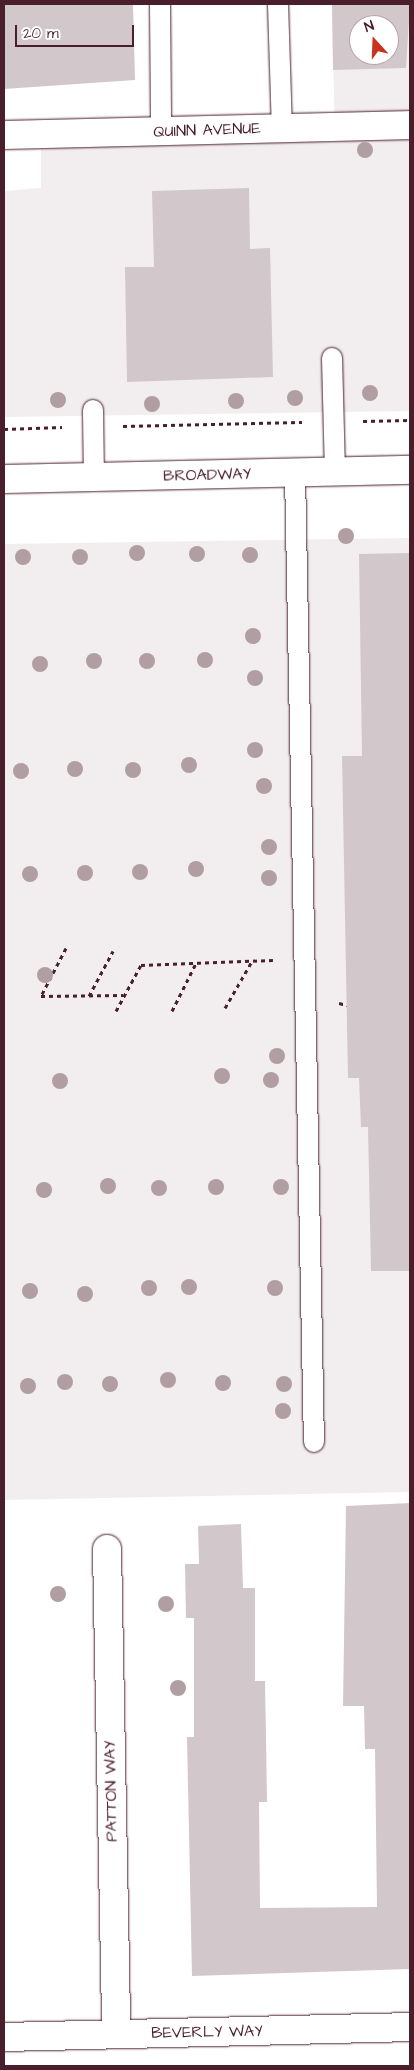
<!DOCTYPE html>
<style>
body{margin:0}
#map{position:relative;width:414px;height:2070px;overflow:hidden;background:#fff;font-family:"Architects Daughter",sans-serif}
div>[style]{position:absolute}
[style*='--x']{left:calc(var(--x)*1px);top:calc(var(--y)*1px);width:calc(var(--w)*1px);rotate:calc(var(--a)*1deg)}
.built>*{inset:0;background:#f2eeef}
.building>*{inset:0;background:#d2c7cb}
.path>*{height:3px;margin-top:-1.5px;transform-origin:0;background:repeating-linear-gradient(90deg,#4a1f2b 0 4px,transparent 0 8px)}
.roads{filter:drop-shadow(0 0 1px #4a1f2b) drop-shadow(0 0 1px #4a1f2b)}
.service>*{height:20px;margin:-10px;padding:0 10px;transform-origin:10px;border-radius:10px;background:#fff}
.minor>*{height:28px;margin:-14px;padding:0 14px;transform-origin:14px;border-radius:14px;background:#fff}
.secondary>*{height:28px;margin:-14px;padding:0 14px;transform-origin:14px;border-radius:14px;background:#fff}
.trees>*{width:16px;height:16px;margin:-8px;border-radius:50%;background:#b19ea3}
span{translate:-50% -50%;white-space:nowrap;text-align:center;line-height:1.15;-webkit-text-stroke:4.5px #fff;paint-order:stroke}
.street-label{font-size:16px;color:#4a1f2b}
.frame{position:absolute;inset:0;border:5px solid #4a1f2b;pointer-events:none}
.north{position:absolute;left:349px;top:15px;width:50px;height:50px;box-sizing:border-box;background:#fff;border:1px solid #b7a5aa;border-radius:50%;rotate:340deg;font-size:14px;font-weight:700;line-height:20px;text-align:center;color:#4a1f2b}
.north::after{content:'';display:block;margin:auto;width:18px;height:22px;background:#c8321e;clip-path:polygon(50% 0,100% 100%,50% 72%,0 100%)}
.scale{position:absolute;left:15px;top:25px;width:119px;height:22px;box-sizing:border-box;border:2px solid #4a1f2b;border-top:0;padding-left:6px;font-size:15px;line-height:18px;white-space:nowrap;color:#4a1f2b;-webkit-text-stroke:4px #fff;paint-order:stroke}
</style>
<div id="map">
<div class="built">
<div style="clip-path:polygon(evenodd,332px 4px,410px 4px,410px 411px,4px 417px,4px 191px,41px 188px,41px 148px,335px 138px,332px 4px,359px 25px,389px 25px,389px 55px,359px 55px,359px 25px)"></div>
<div style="clip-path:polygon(410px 538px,410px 1492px,4px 1500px,4px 544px)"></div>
</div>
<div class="building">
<div style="clip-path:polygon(4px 4px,133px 4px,135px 80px,4px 89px)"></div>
<div style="clip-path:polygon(evenodd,332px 4px,410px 4px,406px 68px,333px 70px,332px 4px,359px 25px,389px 25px,389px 55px,359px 55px,359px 25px)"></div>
<div style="clip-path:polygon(249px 188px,250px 249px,270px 248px,273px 377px,127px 382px,125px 267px,154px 267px,152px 191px)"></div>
<div style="clip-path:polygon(410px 553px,410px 1271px,371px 1271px,368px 1127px,361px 1127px,359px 1078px,348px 1078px,342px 756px,362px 756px,359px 554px)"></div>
<div style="clip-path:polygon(410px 1503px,410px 1969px,192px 1976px,187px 1737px,194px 1737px,194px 1618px,186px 1618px,185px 1564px,199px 1564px,198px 1526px,241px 1524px,243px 1588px,255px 1588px,255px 1681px,265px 1681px,266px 1737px,267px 1802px,259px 1802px,260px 1908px,377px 1907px,375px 1749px,365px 1749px,364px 1706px,343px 1706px,346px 1506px)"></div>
</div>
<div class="path">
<div style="--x:363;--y:421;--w:47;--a:-1.2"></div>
<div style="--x:123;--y:426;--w:179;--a:-1.3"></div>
<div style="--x:4;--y:429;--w:58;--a:-2"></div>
<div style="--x:66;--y:948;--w:54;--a:117.5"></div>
<div style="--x:41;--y:996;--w:82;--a:-0.7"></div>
<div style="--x:89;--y:996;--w:51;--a:-61.9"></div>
<div style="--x:339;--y:1003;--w:8;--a:14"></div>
<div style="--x:225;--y:1008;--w:54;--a:-60.1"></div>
<div style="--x:116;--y:1011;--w:52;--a:-61.5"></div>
<div style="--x:141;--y:965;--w:132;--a:-2.2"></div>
<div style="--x:172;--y:1011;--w:54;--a:-63.4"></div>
</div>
<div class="roads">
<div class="service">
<div style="--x:160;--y:4;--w:127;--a:89.5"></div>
<div style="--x:278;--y:4;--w:124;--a:88.2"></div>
<div style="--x:332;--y:358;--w:114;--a:88.5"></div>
<div style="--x:93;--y:410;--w:68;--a:89.2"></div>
<div style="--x:295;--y:473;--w:969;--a:88.88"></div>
</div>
<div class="minor">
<div style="--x:4;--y:135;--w:406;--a:-1.4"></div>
<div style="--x:107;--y:1549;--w:485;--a:88.9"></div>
<div style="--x:4;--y:2037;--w:406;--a:-1.4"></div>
</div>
<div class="secondary">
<div style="--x:4;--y:479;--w:406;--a:-1.3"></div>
</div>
</div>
<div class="trees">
<div style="left:365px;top:150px"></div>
<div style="left:370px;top:393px"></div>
<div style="left:295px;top:398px"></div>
<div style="left:58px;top:400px"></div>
<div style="left:236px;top:401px"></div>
<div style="left:152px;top:404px"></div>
<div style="left:346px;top:536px"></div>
<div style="left:137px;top:553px"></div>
<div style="left:197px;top:554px"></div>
<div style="left:250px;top:555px"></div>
<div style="left:23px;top:557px"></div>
<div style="left:80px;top:557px"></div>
<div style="left:253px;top:636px"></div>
<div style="left:205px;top:660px"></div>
<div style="left:94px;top:661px"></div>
<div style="left:147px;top:661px"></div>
<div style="left:40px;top:664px"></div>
<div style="left:255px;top:678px"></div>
<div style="left:255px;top:750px"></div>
<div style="left:189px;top:765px"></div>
<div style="left:75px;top:769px"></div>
<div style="left:133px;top:770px"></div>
<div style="left:21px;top:771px"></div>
<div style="left:264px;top:786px"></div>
<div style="left:269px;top:847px"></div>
<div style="left:196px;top:869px"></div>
<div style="left:140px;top:872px"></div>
<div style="left:85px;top:873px"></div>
<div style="left:30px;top:874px"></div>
<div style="left:269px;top:878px"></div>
<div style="left:45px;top:975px"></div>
<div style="left:277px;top:1056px"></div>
<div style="left:222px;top:1076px"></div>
<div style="left:271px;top:1080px"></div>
<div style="left:60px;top:1081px"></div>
<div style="left:108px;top:1186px"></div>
<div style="left:216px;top:1187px"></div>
<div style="left:281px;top:1187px"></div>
<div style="left:159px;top:1188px"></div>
<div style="left:44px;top:1190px"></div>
<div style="left:189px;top:1287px"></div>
<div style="left:149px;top:1288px"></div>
<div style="left:275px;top:1288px"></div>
<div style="left:30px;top:1291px"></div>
<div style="left:85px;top:1294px"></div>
<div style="left:168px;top:1380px"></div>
<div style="left:65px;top:1382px"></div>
<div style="left:223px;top:1383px"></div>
<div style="left:110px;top:1384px"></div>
<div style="left:284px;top:1384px"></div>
<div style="left:28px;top:1386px"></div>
<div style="left:283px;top:1411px"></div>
<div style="left:58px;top:1594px"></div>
<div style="left:166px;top:1604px"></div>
<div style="left:178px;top:1688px"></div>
</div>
<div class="street-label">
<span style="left:207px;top:130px;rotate:-2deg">QUINN AVENUE</span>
<span style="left:207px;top:475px;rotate:-1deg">BROADWAY</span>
<span style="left:111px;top:1791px;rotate:-91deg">PATTON WAY</span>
<span style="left:207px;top:2032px;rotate:-1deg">BEVERLY WAY</span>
</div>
<div class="frame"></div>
<div class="north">N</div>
<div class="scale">20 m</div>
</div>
